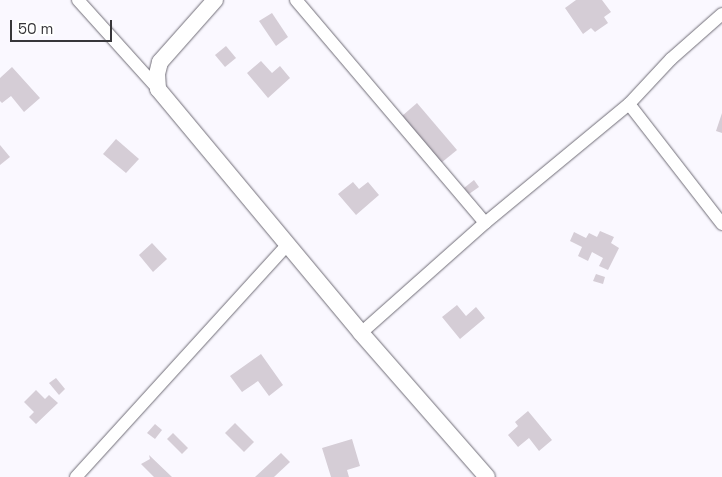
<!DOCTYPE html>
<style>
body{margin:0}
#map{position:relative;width:722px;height:477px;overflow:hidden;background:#faf8ff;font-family:"Space Grotesk",sans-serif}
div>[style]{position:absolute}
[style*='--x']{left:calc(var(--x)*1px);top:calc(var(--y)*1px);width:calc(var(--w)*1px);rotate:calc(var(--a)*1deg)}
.building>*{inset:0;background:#d5cdd6}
.roads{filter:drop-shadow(0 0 1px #6f6c76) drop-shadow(0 0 1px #6f6c76)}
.minor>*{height:12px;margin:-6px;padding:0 6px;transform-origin:6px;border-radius:6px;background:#fff}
.tertiary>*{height:16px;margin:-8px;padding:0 8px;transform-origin:8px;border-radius:8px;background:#fff}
span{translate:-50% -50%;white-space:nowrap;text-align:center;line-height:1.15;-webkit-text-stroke:4px #fff;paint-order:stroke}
.scale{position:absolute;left:10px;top:20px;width:102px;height:22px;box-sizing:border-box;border:2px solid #37363a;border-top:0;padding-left:6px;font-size:15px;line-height:18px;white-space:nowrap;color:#37363a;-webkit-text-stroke:4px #fff;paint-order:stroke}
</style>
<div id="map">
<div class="building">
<div style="clip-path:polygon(576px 0,602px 0,611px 12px,604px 17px,608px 23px,595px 32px,591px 28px,583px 34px,565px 8px)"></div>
<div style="clip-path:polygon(272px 13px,288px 37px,276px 46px,259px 21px)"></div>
<div style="clip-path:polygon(226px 46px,236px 58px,225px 67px,215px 55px)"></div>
<div style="clip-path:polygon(261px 61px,272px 73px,280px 66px,290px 78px,268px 98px,247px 73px)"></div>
<div style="clip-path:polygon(12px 67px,40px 98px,24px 112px,11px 96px,2px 103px,0 101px,0 78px)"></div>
<div style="clip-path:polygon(417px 103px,457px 150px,441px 163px,402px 116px)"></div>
<div style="clip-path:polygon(722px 113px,722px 133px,716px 131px)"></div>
<div style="clip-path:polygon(116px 139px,139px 159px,126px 173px,103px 154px)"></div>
<div style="clip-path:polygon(0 145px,10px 157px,0 165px)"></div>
<div style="clip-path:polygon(474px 180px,479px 187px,469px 194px,464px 188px)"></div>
<div style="clip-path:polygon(353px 182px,359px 189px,368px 182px,379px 195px,356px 215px,338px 194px)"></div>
<div style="clip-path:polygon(600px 231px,614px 237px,611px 243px,619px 248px,608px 270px,599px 266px,603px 258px,592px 252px,588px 261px,578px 256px,582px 247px,570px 241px,574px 232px,586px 238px,589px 233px,597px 237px)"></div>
<div style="clip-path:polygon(152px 243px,167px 259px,153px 272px,139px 255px)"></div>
<div style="clip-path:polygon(596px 274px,605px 277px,603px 284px,593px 281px)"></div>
<div style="clip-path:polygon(457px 305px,466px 316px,476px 307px,485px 318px,460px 339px,442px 317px)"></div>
<div style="clip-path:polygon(261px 354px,283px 385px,269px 396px,258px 381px,242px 392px,230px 376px)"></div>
<div style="clip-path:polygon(56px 378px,65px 389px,59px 395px,49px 383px)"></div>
<div style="clip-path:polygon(36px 390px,45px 399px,49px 395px,58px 403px,36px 424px,29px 417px,34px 412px,24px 402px)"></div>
<div style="clip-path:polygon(528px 411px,552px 440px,539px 451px,529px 438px,518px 447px,508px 435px,518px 426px,515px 422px)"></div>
<div style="clip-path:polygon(235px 423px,254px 442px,244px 452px,225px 433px)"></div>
<div style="clip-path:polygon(155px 424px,162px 430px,155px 439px,147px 433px)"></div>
<div style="clip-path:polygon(173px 433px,188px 448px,182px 454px,167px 439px)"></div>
<div style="clip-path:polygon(352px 439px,360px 466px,347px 470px,349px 477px,331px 477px,322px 448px)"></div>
<div style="clip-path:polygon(281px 453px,290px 462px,274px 477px,255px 477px)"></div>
<div style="clip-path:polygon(149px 455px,172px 477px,154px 477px,141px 464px,150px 459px)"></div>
</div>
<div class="roads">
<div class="minor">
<div style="--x:78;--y:0;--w:120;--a:48"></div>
<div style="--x:296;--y:0;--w:292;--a:49.7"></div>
<div style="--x:629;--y:104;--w:152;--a:52.2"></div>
<div style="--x:361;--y:333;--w:166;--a:-41.6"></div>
<div style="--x:485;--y:223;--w:187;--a:-39.6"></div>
<div style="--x:629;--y:104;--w:62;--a:-47"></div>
<div style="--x:671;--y:59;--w:68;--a:-41.4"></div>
<div style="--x:76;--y:477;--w:315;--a:-47.7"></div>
</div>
<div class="tertiary">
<div style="--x:215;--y:0;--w:83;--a:131.6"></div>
<div style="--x:160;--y:62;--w:12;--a:104"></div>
<div style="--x:157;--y:74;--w:15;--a:86"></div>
<div style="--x:158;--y:89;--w:317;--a:50.2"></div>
<div style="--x:361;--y:333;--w:191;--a:48.8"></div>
</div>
</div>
<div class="scale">50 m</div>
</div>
